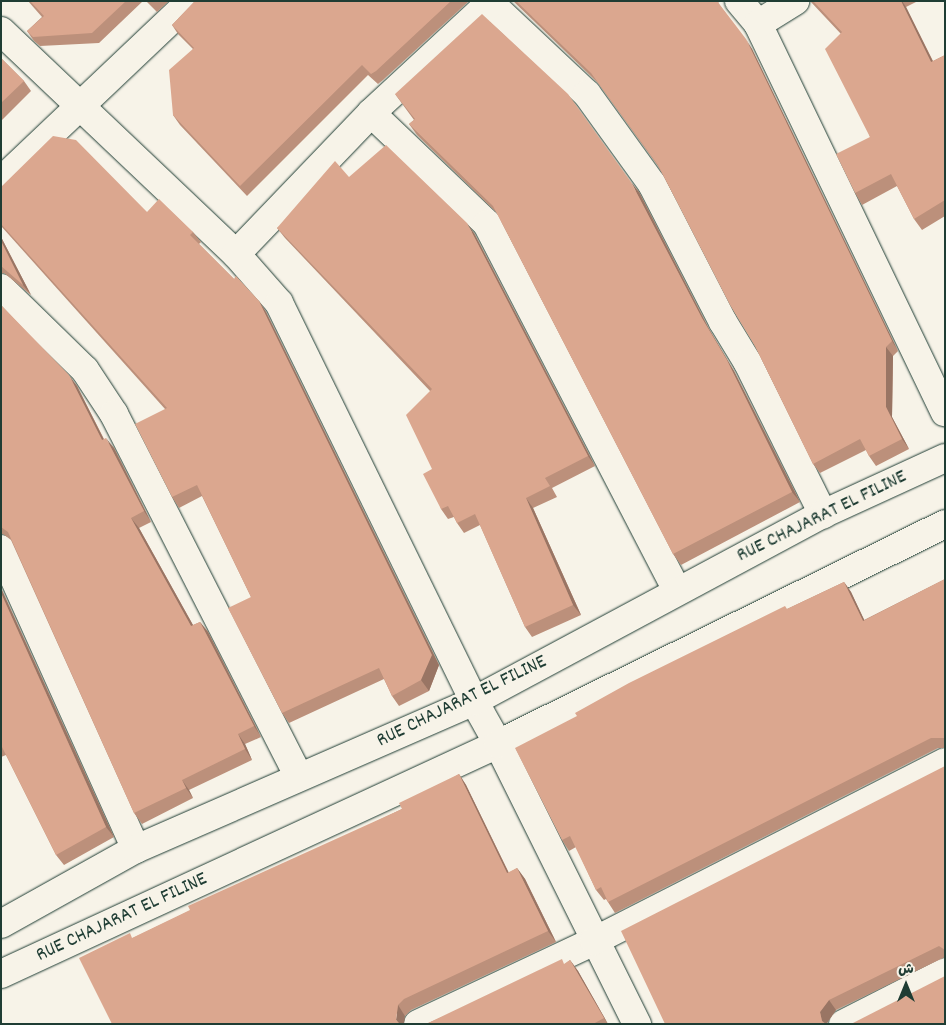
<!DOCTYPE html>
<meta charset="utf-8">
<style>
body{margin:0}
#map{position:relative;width:946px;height:1025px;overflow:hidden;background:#f7f3e8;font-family:Dekko,"Playpen Sans Arabic",sans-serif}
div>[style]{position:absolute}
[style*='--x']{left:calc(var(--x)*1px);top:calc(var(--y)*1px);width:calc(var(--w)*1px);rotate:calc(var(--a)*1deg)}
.roads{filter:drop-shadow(0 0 1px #1f3d34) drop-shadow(0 0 1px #1f3d34)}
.minor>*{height:28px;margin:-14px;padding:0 14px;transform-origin:14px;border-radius:14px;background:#f7f3e8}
.tertiary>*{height:28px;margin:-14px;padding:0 14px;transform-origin:14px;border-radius:14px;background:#f7f3e8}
.wall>*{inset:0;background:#bc907b}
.shaded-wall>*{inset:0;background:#997564}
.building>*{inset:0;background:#dba78f}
span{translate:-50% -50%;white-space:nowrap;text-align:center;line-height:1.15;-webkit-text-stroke:4.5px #f7f3e8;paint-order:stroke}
.street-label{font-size:20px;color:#1f3d34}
.frame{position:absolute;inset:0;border:2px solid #1f3d34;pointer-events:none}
.north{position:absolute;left:881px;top:960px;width:50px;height:50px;-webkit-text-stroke:4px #f7f3e8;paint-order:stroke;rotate:0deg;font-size:14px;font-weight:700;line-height:20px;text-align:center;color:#1f3d34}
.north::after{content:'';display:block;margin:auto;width:18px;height:22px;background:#1f3d34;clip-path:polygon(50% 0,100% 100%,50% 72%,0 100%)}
</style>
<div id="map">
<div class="roads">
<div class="minor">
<div style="--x:739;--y:1;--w:30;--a:50"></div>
<div style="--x:758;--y:24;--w:431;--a:64.3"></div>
<div style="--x:490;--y:3;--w:133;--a:43.2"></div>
<div style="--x:587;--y:94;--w:111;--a:54.2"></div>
<div style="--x:652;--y:184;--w:155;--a:62.8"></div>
<div style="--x:723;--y:322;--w:48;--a:58.6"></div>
<div style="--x:748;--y:363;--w:169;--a:63.6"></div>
<div style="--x:758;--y:24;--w:44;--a:-31.9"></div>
<div style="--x:1;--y:31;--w:324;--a:43.5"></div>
<div style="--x:236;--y:254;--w:65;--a:48.7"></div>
<div style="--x:279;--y:303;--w:443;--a:63.9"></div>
<div style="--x:474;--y:701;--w:49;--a:60.8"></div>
<div style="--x:498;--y:744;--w:313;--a:63.6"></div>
<div style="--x:371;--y:113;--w:161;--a:43.7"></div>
<div style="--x:487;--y:224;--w:413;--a:62.6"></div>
<div style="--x:1;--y:181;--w:262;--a:-43.5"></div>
<div style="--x:236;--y:254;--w:195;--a:-46.2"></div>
<div style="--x:371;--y:113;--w:165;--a:-42.8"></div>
<div style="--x:1;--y:288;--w:117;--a:44.3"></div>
<div style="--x:85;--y:370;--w:53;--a:56.6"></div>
<div style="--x:114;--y:414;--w:407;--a:63"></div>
<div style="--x:1;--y:549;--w:329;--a:65.8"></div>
<div style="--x:418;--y:1024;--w:195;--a:-25.2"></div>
<div style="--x:594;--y:941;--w:394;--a:-27"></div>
<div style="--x:843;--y:1024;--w:114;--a:-27"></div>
</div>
<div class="tertiary">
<div style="--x:1;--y:924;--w:154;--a:-29.1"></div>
<div style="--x:136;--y:849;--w:369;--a:-23.6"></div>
<div style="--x:474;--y:701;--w:396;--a:-28.2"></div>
<div style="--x:823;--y:514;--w:134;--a:-24.7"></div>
<div style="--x:1;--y:974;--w:548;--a:-24.83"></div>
<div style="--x:498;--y:744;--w:498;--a:-26.2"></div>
</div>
</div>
<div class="wall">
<div style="clip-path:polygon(28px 1px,143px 1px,99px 43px,40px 46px,34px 41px,27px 31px,42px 17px)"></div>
<div style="clip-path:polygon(146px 1px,169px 1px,157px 12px)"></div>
<div style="clip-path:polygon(195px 1px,469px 1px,383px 80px,378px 84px,368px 75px,247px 196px,180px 125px,173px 115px,193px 49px,178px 34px,172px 25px)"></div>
<div style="clip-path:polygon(513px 1px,720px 1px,718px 3px,752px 49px,898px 351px,893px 356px,892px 417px,909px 449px,876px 466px,869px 456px,866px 450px,820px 473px,813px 464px,755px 346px,658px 166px,598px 83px)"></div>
<div style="clip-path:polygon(810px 1px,918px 1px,906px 7px,933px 61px,945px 55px,945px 216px,922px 230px,914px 219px,897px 186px,862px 205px,855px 193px,870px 137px,841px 34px)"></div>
<div style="clip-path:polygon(1px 58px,24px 81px,31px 91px,1px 121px)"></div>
<div style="clip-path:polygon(395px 94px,639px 192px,709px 329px,734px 371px,800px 502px,681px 565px,673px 554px,497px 213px,417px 135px,409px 124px,414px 120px)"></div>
<div style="clip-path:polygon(349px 177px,474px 233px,595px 466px,552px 488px,557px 497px,533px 508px,581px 615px,532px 637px,525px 627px,480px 525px,464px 533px,457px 523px,454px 517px,448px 519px,441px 509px,432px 469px,430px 391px,285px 238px,277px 228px)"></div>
<div style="clip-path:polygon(1px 187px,147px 212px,193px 232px,201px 242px,199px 244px,234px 279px,259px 301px,266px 312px,439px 665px,429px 691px,399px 706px,392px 696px,384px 679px,289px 723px,282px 713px,251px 597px,202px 496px,179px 508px,172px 497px,165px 409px,1px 226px)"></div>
<div style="clip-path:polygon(1px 237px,31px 295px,4px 273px,1px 274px)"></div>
<div style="clip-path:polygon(1px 305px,77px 386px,104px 439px,114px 448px,151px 522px,139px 528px,193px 625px,200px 622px,208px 632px,261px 737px,245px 744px,252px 760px,189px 790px,193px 798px,142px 824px,134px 813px,11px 540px,3px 534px,1px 534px)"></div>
<div style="clip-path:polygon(945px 579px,945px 748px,938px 748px,615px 913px,606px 899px,604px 900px,596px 890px,576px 847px,569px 851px,562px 840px,787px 609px,844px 582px,851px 592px,864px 620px)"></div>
<div style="clip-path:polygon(1px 588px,114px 837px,64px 865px,56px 855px,6px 755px,1px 757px)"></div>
<div style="clip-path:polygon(945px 766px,945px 957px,836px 1010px,827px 1023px,828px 1024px,665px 1024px)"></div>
<div style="clip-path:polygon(459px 774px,466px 785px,509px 873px,517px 868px,525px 879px,556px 942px,411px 1010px,405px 1016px,133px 938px,402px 809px)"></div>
<div style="clip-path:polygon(570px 960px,578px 971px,608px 1024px,426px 1024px,565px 964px)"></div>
</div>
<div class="shaded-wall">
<div style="clip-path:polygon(901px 1px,902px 1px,906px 7px,939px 74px,931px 62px)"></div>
<div style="clip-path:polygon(746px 39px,752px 49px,898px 351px,892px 341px)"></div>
<div style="clip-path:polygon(631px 182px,639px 192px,709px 329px,734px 371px,800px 502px,792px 492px)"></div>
<div style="clip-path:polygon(467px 223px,474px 233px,595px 466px,588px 456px)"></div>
<div style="clip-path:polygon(1px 237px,31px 295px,23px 285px,1px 241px)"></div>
<div style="clip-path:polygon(259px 301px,266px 312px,439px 665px,429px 691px,421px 680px)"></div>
<div style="clip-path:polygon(886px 347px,893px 356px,892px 417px,909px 449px,902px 439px,886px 407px)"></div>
<div style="clip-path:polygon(69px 375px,77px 386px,109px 450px,102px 440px)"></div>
<div style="clip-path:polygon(106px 438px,114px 448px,151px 522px,144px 511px)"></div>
<div style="clip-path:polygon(526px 498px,533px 508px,581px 615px,573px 605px)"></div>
<div style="clip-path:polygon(131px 518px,139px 528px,199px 636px,191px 626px)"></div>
<div style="clip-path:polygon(844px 582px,851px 592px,870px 632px,863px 621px)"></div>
<div style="clip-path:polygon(1px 588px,114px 837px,106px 827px,1px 593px)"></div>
<div style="clip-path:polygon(200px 622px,208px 632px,261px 737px,254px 726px)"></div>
<div style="clip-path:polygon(238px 734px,245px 744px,252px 760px,245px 749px)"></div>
<div style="clip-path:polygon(459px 774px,466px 785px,514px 884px,507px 873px)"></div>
<div style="clip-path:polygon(182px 780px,189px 790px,193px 798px,186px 788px)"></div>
<div style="clip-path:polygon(517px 868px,525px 879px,556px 942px,548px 931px)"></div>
<div style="clip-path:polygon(570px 960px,578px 971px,608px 1024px,604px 1018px)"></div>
<div style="clip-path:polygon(829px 1000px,836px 1010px,827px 1023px,828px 1024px,824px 1024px,822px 1021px,820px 1012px)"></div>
<div style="clip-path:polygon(398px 1005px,405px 1016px,404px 1024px,399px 1024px,396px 1020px)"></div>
</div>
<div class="building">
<div style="clip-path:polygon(30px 1px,126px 1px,92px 33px,33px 37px,27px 31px,44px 16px)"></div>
<div style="clip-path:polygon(195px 1px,451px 1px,376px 71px,371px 74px,362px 65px,240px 186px,173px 115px,169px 70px,194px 48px,172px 25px)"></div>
<div style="clip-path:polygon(516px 1px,717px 1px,746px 39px,892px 341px,886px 347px,886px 407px,902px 439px,869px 456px,860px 439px,813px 464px,755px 346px,730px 305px,658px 165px,591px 73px)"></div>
<div style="clip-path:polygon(813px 1px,901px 1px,931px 62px,945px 55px,945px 200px,914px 219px,891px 174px,855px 193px,836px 154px,870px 137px,825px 49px,842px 32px)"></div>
<div style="clip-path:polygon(482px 14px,568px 94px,631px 182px,702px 318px,727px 360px,792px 492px,673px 554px,493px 206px,409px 124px,415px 119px,395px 94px)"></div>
<div style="clip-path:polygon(1px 58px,24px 81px,1px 103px)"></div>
<div style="clip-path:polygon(53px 136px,76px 140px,147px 212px,159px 199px,193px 232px,190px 235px,234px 279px,236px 276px,259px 301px,432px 655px,421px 680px,392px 696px,379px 668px,282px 713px,228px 608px,251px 597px,197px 485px,172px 497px,135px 424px,167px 408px,1px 224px,1px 187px)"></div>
<div style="clip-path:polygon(386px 145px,467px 223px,588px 456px,545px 478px,550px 486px,526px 498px,573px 605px,525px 627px,475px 514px,457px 523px,448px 506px,441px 509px,423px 474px,432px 469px,406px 415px,432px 389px,277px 228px,335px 161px,349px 177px)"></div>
<div style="clip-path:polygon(1px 241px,23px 285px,1px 266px)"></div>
<div style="clip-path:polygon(1px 305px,69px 375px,102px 440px,106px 438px,144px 511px,131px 518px,191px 626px,200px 622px,254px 726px,238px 734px,245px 749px,182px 780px,186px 788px,134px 813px,8px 532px,1px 527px)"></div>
<div style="clip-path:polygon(945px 579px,945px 738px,931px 738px,608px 902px,601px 887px,596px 890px,570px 836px,562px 840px,515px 748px,577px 716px,575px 713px,629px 683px,785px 606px,787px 609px,844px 582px,863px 621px)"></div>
<div style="clip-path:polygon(1px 593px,106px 827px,56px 855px,1px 745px)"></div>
<div style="clip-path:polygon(945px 766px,945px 950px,939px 946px,829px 1000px,820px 1012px,822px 1021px,826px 1024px,665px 1024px,621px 931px)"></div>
<div style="clip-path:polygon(459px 774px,507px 873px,517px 868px,548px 931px,404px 999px,398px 1005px,396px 1020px,400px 1024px,112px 1024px,79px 958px,130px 933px,132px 938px,190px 910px,188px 906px,402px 809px,399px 803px)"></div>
<div style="clip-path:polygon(562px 959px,564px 964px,570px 960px,604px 1018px,593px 1024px,426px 1024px)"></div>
<div style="clip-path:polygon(945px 976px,945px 1024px,851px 1024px)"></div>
</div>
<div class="street-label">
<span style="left:822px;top:517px;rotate:-26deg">RUE CHAJARAT EL FILINE</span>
<span style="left:462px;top:702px;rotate:-26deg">RUE CHAJARAT EL FILINE</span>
<span style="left:122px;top:918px;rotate:-25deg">RUE CHAJARAT EL FILINE</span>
</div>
<div class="frame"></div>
<div class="north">ش</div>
</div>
